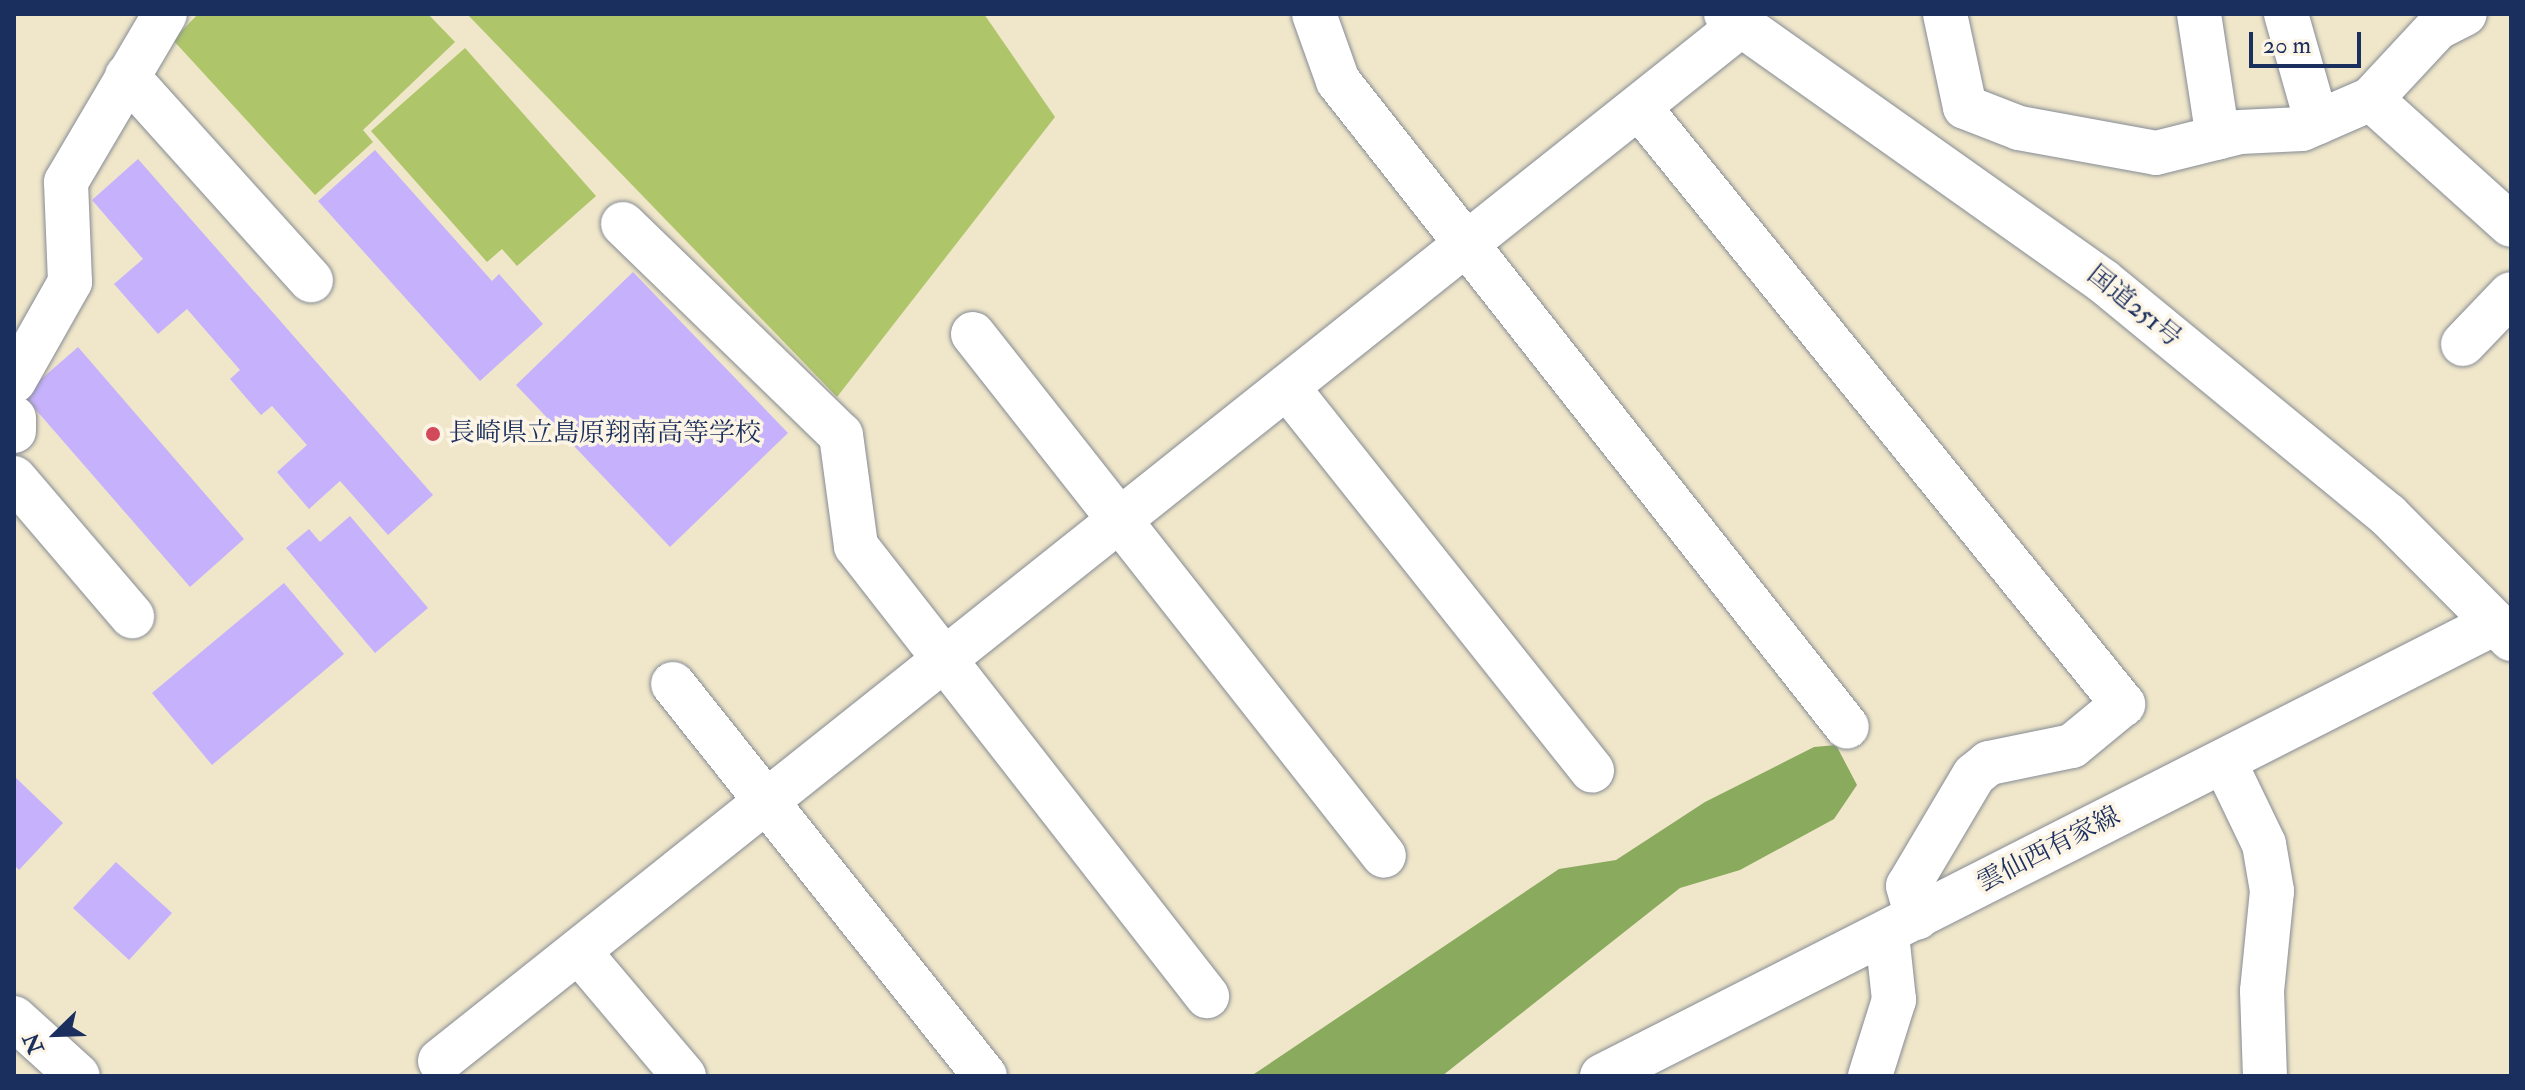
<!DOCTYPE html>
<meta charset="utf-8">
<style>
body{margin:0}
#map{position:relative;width:2525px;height:1090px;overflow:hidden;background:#f0e7ca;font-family:"IM FELL Double Pica","Noto Serif JP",serif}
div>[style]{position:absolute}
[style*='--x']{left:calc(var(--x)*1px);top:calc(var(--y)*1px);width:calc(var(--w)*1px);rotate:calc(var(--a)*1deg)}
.green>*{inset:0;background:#aec56a}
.forest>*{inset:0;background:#8aaa5e}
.building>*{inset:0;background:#c6b1fc}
.roads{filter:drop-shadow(0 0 2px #868b94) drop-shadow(0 0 2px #868b94)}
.minor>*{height:44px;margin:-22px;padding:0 22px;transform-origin:22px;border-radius:22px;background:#fff}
.major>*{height:44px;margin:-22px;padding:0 22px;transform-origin:22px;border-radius:22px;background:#fff}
.highway>*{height:44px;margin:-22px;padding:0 22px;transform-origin:22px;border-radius:22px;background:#fff}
.dots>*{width:22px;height:22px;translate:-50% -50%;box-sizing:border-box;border:4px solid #fcf5e5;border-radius:50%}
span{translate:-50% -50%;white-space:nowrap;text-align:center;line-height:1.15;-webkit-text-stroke:7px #fcf5e5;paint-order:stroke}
.street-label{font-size:26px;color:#1b2f5e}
.poi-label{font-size:26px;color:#1b2f5e}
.left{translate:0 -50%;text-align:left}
.frame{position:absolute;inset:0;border:16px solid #1b2f5e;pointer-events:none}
.north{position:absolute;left:16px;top:994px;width:80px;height:80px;-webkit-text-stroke:6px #fcf5e5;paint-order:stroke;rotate:247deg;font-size:22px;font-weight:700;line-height:32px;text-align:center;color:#1b2f5e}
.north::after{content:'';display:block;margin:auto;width:28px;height:36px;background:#1b2f5e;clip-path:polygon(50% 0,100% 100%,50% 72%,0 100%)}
.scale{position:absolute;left:2249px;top:32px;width:112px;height:36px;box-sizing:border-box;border:4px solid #1b2f5e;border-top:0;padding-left:10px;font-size:24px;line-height:28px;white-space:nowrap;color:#1b2f5e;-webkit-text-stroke:6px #fcf5e5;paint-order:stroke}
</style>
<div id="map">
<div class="green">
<div style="clip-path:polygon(198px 14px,428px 14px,455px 42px,363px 130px,373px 142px,315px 195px,173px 40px)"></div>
<div style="clip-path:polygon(467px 14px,984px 14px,1055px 117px,837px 397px)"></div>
<div style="clip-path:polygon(465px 48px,596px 196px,517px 266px,502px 249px,487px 262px,371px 131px)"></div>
</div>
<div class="forest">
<div style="clip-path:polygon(1836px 745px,1857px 785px,1834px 819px,1740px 870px,1680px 888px,1442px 1076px,1251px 1076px,1559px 869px,1616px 860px,1705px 802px,1814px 747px)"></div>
</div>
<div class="building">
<div style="clip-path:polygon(375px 150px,492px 281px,499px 274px,543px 324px,480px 381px,318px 201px)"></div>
<div style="clip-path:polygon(138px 159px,433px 495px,388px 535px,340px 481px,309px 509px,277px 472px,307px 445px,272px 406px,261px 415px,230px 379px,240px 370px,187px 309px,158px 334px,114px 284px,143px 259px,92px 200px)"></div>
<div style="clip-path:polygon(633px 272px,788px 433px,670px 547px,516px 385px)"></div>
<div style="clip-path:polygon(78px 347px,244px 539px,190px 587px,23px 395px)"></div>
<div style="clip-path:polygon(350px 516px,428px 608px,375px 653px,286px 548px,309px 529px,320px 542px)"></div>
<div style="clip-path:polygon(284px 583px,344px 654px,212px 765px,152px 693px)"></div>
<div style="clip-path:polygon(14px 776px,63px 823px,19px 870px,14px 865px)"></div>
<div style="clip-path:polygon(116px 862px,172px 913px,129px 960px,73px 908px)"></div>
</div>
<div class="roads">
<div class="minor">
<div style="--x:1314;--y:14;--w:71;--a:70.3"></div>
<div style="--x:1338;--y:81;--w:822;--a:51.76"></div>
<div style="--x:1945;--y:14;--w:95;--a:77.9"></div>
<div style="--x:1965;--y:107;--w:58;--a:21.3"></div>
<div style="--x:2019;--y:128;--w:139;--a:10.3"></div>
<div style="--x:2156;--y:153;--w:87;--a:-14"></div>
<div style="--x:2240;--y:132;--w:62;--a:-2.8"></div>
<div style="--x:2302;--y:129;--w:75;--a:-23.5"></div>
<div style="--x:2371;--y:99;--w:97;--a:-47.1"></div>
<div style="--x:2437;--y:28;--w:31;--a:-27"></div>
<div style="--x:2199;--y:14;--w:125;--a:81.3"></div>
<div style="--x:2286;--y:14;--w:113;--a:74.1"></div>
<div style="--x:127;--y:76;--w:275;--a:48"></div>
<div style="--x:2371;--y:99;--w:188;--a:42"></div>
<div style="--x:1639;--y:107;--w:769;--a:50.97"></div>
<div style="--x:2123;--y:704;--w:66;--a:140.5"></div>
<div style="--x:2072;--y:746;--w:85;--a:168.4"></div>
<div style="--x:1989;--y:763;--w:19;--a:141"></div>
<div style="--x:1974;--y:775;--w:129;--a:120.7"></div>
<div style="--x:1908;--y:886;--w:33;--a:74"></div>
<div style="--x:623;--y:224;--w:303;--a:44.1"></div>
<div style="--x:841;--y:435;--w:112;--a:82.3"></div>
<div style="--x:856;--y:546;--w:571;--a:52.05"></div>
<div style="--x:973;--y:334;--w:664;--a:51.78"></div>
<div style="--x:2463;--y:344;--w:69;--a:-46.2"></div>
<div style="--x:14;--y:381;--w:114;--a:-60.5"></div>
<div style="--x:70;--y:282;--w:100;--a:-92.3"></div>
<div style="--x:66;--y:182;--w:195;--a:-59.5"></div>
<div style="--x:1287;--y:387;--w:490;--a:51.5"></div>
<div style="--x:14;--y:418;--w:13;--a:90"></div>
<div style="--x:14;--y:478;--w:182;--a:49.5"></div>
<div style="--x:673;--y:684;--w:501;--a:51.48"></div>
<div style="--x:2224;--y:761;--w:92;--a:64.3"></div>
<div style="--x:2264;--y:844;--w:48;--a:80.3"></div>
<div style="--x:2272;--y:891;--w:100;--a:95.7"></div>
<div style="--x:2262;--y:991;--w:85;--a:88"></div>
<div style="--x:580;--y:953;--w:161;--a:49.8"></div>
<div style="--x:14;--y:1018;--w:86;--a:42.2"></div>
<div style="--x:440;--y:1061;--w:1663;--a:-38.53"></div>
<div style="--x:1870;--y:1076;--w:80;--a:-72.5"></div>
<div style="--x:1894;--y:1000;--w:66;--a:-96.1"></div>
</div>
<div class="major">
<div style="--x:1602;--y:1076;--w:1001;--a:-26.9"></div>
</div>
<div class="highway">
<div style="--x:1726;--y:14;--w:462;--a:35.3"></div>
<div style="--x:2103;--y:281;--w:369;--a:39.4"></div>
<div style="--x:2388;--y:515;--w:175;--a:45.2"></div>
</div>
</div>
<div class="dots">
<div style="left:433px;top:434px;background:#d1495b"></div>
</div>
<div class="street-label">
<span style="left:2134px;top:307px;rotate:39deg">国道251号</span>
<span style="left:2049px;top:850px;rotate:-27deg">雲仙西有家線</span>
</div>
<div class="poi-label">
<span class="left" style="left:449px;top:434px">長崎県立島原翔南高等学校</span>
</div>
<div class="frame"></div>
<div class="north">N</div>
<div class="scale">20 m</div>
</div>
